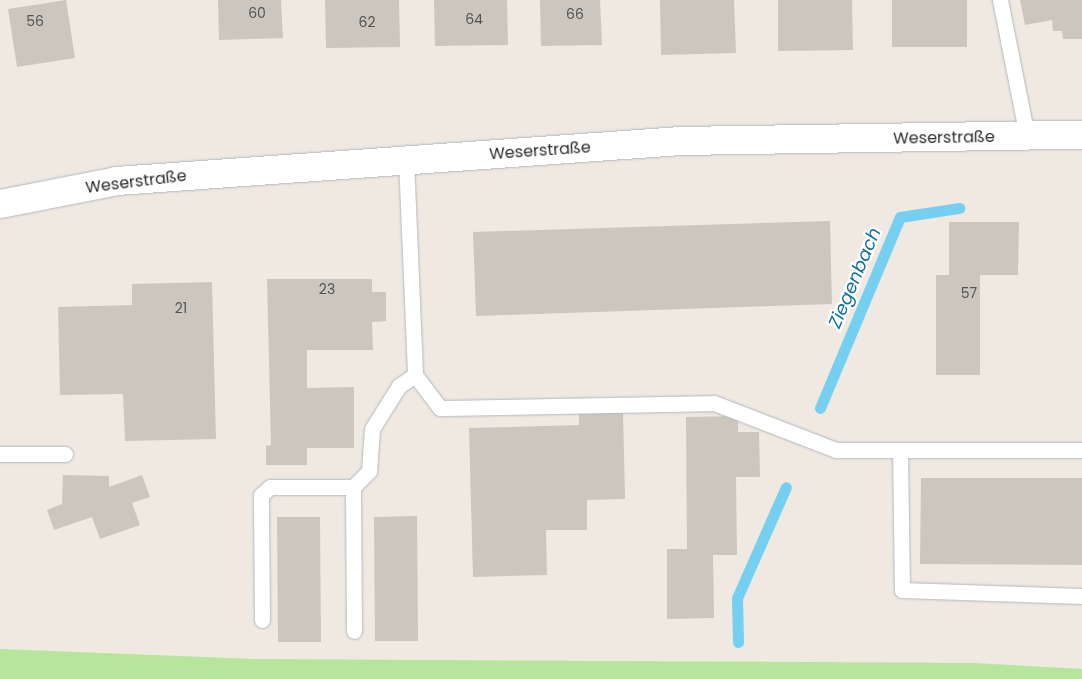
<!DOCTYPE html>
<meta charset="utf-8">
<style>
body{margin:0}
#map{position:relative;width:1082px;height:679px;overflow:hidden;background:#efe9e1;font-family:Poppins,sans-serif}
div>[style]{position:absolute}
[style*='--x']{left:calc(var(--x)*1px);top:calc(var(--y)*1px);width:calc(var(--w)*1px);rotate:calc(var(--a)*1deg)}
.green>*{inset:0;background:#b6e59e}
.stream>*{height:11px;margin:-5.5px;padding:0 5.5px;transform-origin:5.5px;border-radius:5.5px;background:#75cff0}
.building>*{inset:0;background:#cbc7bf}
.roads{filter:drop-shadow(0 0 1px #b4b7c1) drop-shadow(0 0 1px #b4b7c1)}
.lane>*{height:15px;margin:-7.5px;padding:0 7.5px;transform-origin:7.5px;border-radius:7.5px;background:#fff}
.secondary>*{height:28px;margin:-14px;padding:0 14px;transform-origin:14px;border-radius:14px;background:#fff}
span{translate:-50% -50%;white-space:nowrap;text-align:center;line-height:1.15;-webkit-text-stroke:4.5px #fff;paint-order:stroke}
.number-label{font-size:14px;color:#555452}
.number-label span{-webkit-text-stroke-width:0}
.street-label{font-size:16px;color:#2e2e2e}
.water-label{font-size:18px;color:#0d6fa3;font-style:italic}
</style>
<div id="map">
<div class="green">
<div style="clip-path:polygon(0 649px,255px 659px,976px 663px,1082px 669px,1082px 679px,0 679px)"></div>
</div>
<div class="stream">
<div style="--x:820;--y:408;--w:207;--a:-67.3"></div>
<div style="--x:900;--y:217;--w:60;--a:-8.7"></div>
<div style="--x:738;--y:642;--w:44;--a:-91.3"></div>
<div style="--x:737;--y:598;--w:121;--a:-66.2"></div>
</div>
<div class="building">
<div style="clip-path:polygon(66px 0,75px 58px,17px 67px,8px 9px)"></div>
<div style="clip-path:polygon(218px 0,281px 0,283px 38px,219px 40px)"></div>
<div style="clip-path:polygon(325px 0,399px 0,400px 47px,326px 48px)"></div>
<div style="clip-path:polygon(434px 0,507px 0,508px 45px,435px 46px)"></div>
<div style="clip-path:polygon(540px 0,600px 0,602px 45px,541px 46px)"></div>
<div style="clip-path:polygon(660px 0,734px 0,736px 53px,661px 55px)"></div>
<div style="clip-path:polygon(778px 0,852px 0,853px 50px,778px 51px)"></div>
<div style="clip-path:polygon(892px 0,967px 0,967px 47px,892px 47px)"></div>
<div style="clip-path:polygon(1020px 0,1082px 0,1082px 39px,1063px 39px,1062px 31px,1053px 31px,1052px 20px,1025px 25px)"></div>
<div style="clip-path:polygon(830px 221px,832px 304px,476px 316px,473px 232px)"></div>
<div style="clip-path:polygon(949px 222px,1019px 222px,1018px 275px,980px 275px,980px 375px,936px 375px,936px 275px,949px 275px)"></div>
<div style="clip-path:polygon(267px 279px,372px 279px,372px 292px,386px 292px,386px 321px,372px 322px,373px 350px,307px 350px,307px 388px,354px 387px,354px 448px,307px 448px,307px 465px,266px 465px,266px 446px,271px 445px)"></div>
<div style="clip-path:polygon(212px 282px,216px 439px,125px 441px,123px 394px,60px 395px,58px 307px,132px 305px,132px 284px)"></div>
<div style="clip-path:polygon(623px 412px,625px 499px,587px 500px,587px 530px,546px 530px,547px 575px,473px 577px,469px 428px,579px 425px,579px 414px)"></div>
<div style="clip-path:polygon(738px 416px,738px 432px,759px 432px,760px 477px,736px 477px,737px 555px,713px 555px,714px 618px,667px 619px,667px 549px,687px 549px,686px 417px)"></div>
<div style="clip-path:polygon(63px 475px,109px 476px,109px 487px,142px 475px,150px 497px,132px 503px,140px 525px,100px 539px,92px 517px,54px 530px,47px 510px,62px 504px)"></div>
<div style="clip-path:polygon(921px 478px,1082px 478px,1082px 565px,920px 564px)"></div>
<div style="clip-path:polygon(417px 516px,418px 641px,375px 641px,374px 517px)"></div>
<div style="clip-path:polygon(277px 517px,320px 517px,321px 642px,278px 642px)"></div>
</div>
<div class="roads">
<div class="lane">
<div style="--x:1000;--y:0;--w:139;--a:78.8"></div>
<div style="--x:406;--y:159;--w:216;--a:87.6"></div>
<div style="--x:415;--y:375;--w:41;--a:52.9"></div>
<div style="--x:440;--y:408;--w:274;--a:-1"></div>
<div style="--x:714;--y:403;--w:131;--a:21.1"></div>
<div style="--x:836;--y:450;--w:246;--a:0"></div>
<div style="--x:900;--y:450;--w:140;--a:89.2"></div>
<div style="--x:902;--y:590;--w:180;--a:1.9"></div>
<div style="--x:0;--y:454;--w:65;--a:0"></div>
<div style="--x:262;--y:620;--w:125;--a:-90.5"></div>
<div style="--x:261;--y:495;--w:12;--a:-42"></div>
<div style="--x:270;--y:487;--w:83;--a:0"></div>
<div style="--x:354;--y:631;--w:144;--a:-90.4"></div>
<div style="--x:353;--y:487;--w:23;--a:-45"></div>
<div style="--x:369;--y:471;--w:42;--a:-85.9"></div>
<div style="--x:372;--y:429;--w:51;--a:-57.9"></div>
<div style="--x:399;--y:386;--w:19;--a:-35"></div>
</div>
<div class="secondary">
<div style="--x:0;--y:204;--w:119;--a:-11.1"></div>
<div style="--x:117;--y:181;--w:564;--a:-4.06"></div>
<div style="--x:680;--y:141;--w:402;--a:-0.9"></div>
</div>
</div>
<div class="number-label">
<span style="left:257px;top:13px">60</span>
<span style="left:575px;top:14px">66</span>
<span style="left:474px;top:19px">64</span>
<span style="left:35px;top:21px">56</span>
<span style="left:367px;top:22px">62</span>
<span style="left:327px;top:289px">23</span>
<span style="left:969px;top:293px">57</span>
<span style="left:181px;top:308px">21</span>
</div>
<div class="street-label">
<span style="left:944px;top:138px;rotate:-1deg">Weserstraße</span>
<span style="left:540px;top:151px;rotate:-4deg">Weserstraße</span>
<span style="left:136px;top:182px;rotate:-7deg">Weserstraße</span>
</div>
<div class="water-label">
<span style="left:855px;top:278px;rotate:-67deg">Ziegenbach</span>
</div>
</div>
